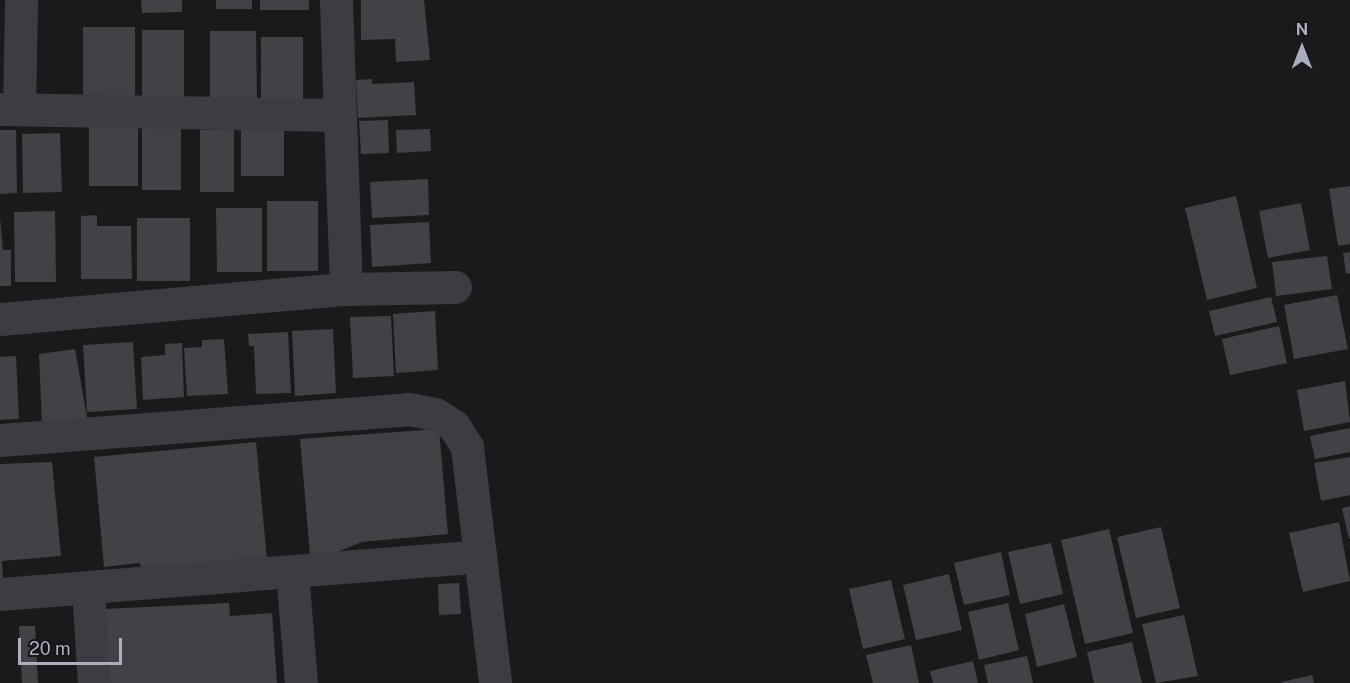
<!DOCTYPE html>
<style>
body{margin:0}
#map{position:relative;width:1350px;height:683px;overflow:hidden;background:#1a191c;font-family:"Public Sans",sans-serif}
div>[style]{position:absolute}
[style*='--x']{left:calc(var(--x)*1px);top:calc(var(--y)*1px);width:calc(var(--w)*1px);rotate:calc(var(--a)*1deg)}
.building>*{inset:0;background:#414146}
.minor>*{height:33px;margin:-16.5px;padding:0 16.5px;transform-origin:16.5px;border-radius:16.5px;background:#3c3c43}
span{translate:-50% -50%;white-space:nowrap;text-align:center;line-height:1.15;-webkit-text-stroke:4.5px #151417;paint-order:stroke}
.north{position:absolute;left:1272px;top:18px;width:60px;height:60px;-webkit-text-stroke:4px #151417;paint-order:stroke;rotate:0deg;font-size:16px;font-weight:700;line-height:24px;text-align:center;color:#abaebc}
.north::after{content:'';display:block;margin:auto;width:21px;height:27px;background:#abaebc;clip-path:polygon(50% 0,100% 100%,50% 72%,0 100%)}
.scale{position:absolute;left:18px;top:638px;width:104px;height:27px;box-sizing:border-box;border:3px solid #abaebc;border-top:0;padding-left:8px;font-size:18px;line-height:21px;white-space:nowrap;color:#abaebc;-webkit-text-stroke:4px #151417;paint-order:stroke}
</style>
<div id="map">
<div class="building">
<div style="clip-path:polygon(141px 0,182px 0,182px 12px,142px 13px)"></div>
<div style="clip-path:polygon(216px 0,252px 0,252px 9px,216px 9px)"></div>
<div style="clip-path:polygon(260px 0,309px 0,309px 10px,260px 10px)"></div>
<div style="clip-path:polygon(361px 0,424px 0,430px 60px,396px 62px,395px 39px,361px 40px)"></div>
<div style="clip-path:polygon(83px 27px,135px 27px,135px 98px,83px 98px)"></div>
<div style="clip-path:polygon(142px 30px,184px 30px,184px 97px,142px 98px)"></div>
<div style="clip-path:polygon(210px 31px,256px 31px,257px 102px,210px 102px)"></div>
<div style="clip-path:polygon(261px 37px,303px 37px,303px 101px,261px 101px)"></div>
<div style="clip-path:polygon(372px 79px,372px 84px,414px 82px,416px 115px,358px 118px,356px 80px)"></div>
<div style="clip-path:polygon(388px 120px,389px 153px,361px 154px,359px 121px)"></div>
<div style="clip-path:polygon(89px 122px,138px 122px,138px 186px,89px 186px)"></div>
<div style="clip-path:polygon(142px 124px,181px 124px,181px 190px,142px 190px)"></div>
<div style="clip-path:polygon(241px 125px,284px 125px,284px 176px,241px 176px)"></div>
<div style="clip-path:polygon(430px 129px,431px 151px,397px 153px,396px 130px)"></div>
<div style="clip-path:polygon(0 130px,16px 130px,17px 193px,0 194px)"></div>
<div style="clip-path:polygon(200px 130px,234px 130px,234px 192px,200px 192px)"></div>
<div style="clip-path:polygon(60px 133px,62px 192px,23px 193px,22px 134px)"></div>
<div style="clip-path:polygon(428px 179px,429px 215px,372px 218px,370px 182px)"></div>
<div style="clip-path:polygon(1350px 186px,1350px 244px,1338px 246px,1329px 189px)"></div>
<div style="clip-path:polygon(1236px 196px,1257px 288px,1207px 300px,1185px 208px)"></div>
<div style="clip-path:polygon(267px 201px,318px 201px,318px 271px,267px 271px)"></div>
<div style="clip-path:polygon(1301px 203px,1310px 250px,1268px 258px,1259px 211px)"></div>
<div style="clip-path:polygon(216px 208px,262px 208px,262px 272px,217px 272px)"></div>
<div style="clip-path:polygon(55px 211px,56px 282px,15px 282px,14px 212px)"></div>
<div style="clip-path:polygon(97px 215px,97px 226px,131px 226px,132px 279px,81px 279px,81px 216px)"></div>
<div style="clip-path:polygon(0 217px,3px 250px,11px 250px,11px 286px,0 286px)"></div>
<div style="clip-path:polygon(137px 218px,190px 218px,190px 281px,137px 281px)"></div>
<div style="clip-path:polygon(429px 222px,431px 263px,372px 267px,370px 225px)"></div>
<div style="clip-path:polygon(1350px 252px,1350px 273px,1346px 274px,1343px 253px)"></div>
<div style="clip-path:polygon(1327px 256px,1332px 289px,1276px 296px,1272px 262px)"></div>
<div style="clip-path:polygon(1337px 295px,1348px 349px,1294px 359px,1284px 305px)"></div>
<div style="clip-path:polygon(1271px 297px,1277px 322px,1215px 336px,1209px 311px)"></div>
<div style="clip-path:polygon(435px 311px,438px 370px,396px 373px,393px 314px)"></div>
<div style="clip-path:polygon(391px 316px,394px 376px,353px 378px,350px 317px)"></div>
<div style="clip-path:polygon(1279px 326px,1287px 363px,1230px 375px,1222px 339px)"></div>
<div style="clip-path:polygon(333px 329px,336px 393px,295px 396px,292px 331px)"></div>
<div style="clip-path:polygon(288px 332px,291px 393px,256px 394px,254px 346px,249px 346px,248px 334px)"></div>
<div style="clip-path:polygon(224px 339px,228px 394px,187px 396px,184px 348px,202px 347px,202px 340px)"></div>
<div style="clip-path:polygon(133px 342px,137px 409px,87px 412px,83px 345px)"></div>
<div style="clip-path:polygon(182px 343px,184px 397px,143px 400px,141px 357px,165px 355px,165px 344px)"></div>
<div style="clip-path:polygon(75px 349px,88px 423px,42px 425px,39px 354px)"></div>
<div style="clip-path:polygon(16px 356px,19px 419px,0 420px,0 357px)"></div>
<div style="clip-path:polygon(1345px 381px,1350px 422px,1304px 431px,1297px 390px)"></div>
<div style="clip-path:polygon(1350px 428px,1350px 452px,1315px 459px,1310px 436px)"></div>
<div style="clip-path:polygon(439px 429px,448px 534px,362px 542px,337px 552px,310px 554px,300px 439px)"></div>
<div style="clip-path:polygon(256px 442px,267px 559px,141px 571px,140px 563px,104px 567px,94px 457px)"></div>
<div style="clip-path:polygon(1350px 457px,1350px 495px,1321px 501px,1314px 463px)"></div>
<div style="clip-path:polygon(52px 462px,61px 556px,2px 561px,3px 583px,0 583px,0 464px)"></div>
<div style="clip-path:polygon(1350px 506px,1350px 539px,1349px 539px,1342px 508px)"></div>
<div style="clip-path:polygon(1339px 522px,1350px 581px,1303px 592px,1289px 533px)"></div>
<div style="clip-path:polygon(1161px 527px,1180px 608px,1136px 618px,1117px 537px)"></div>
<div style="clip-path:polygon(1109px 529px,1133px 633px,1085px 644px,1061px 540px)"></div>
<div style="clip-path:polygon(1051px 543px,1063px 594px,1020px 604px,1008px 552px)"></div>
<div style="clip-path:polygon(1001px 552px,1010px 595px,964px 605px,954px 563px)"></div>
<div style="clip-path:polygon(949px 574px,962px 630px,916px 640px,903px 585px)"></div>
<div style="clip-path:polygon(891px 580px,905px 639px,863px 649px,849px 589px)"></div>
<div style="clip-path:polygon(459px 583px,461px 614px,439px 615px,438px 584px)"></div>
<div style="clip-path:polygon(229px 603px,230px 616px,272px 613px,277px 683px,108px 683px,103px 609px)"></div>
<div style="clip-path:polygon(1008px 603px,1019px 650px,979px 660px,968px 612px)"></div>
<div style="clip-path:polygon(1064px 604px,1077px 657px,1037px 667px,1025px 614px)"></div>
<div style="clip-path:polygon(1184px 615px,1198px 676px,1156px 683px,1142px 624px)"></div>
<div style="clip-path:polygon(19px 626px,35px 626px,38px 683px,22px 683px)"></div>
<div style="clip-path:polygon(1132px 642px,1142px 683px,1094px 683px,1087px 652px)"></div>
<div style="clip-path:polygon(911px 645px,919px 683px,873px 683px,866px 655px)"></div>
<div style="clip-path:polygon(1027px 656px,1033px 683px,988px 683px,984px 665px)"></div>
<div style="clip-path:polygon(973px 661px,978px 683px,933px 683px,930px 671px)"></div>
<div style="clip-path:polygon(1312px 675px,1314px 683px,1282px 683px,1282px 682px)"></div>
</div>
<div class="minor">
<div style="--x:0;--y:109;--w:339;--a:1"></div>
<div style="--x:19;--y:109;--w:109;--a:-88.9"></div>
<div style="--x:346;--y:289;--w:109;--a:-1.1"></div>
<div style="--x:0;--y:319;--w:347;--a:-5"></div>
<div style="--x:346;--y:289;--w:289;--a:-92"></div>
<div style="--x:0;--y:440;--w:410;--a:-4.3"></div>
<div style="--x:409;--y:409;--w:26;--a:11"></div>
<div style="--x:435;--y:414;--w:22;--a:32"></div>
<div style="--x:454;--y:426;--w:25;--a:58"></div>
<div style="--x:467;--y:447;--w:238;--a:83.2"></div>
<div style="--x:292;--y:571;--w:112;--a:85.4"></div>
<div style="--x:88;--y:588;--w:95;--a:86.4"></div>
<div style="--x:0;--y:594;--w:482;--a:-4.5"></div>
</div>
<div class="north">N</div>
<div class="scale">20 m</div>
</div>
